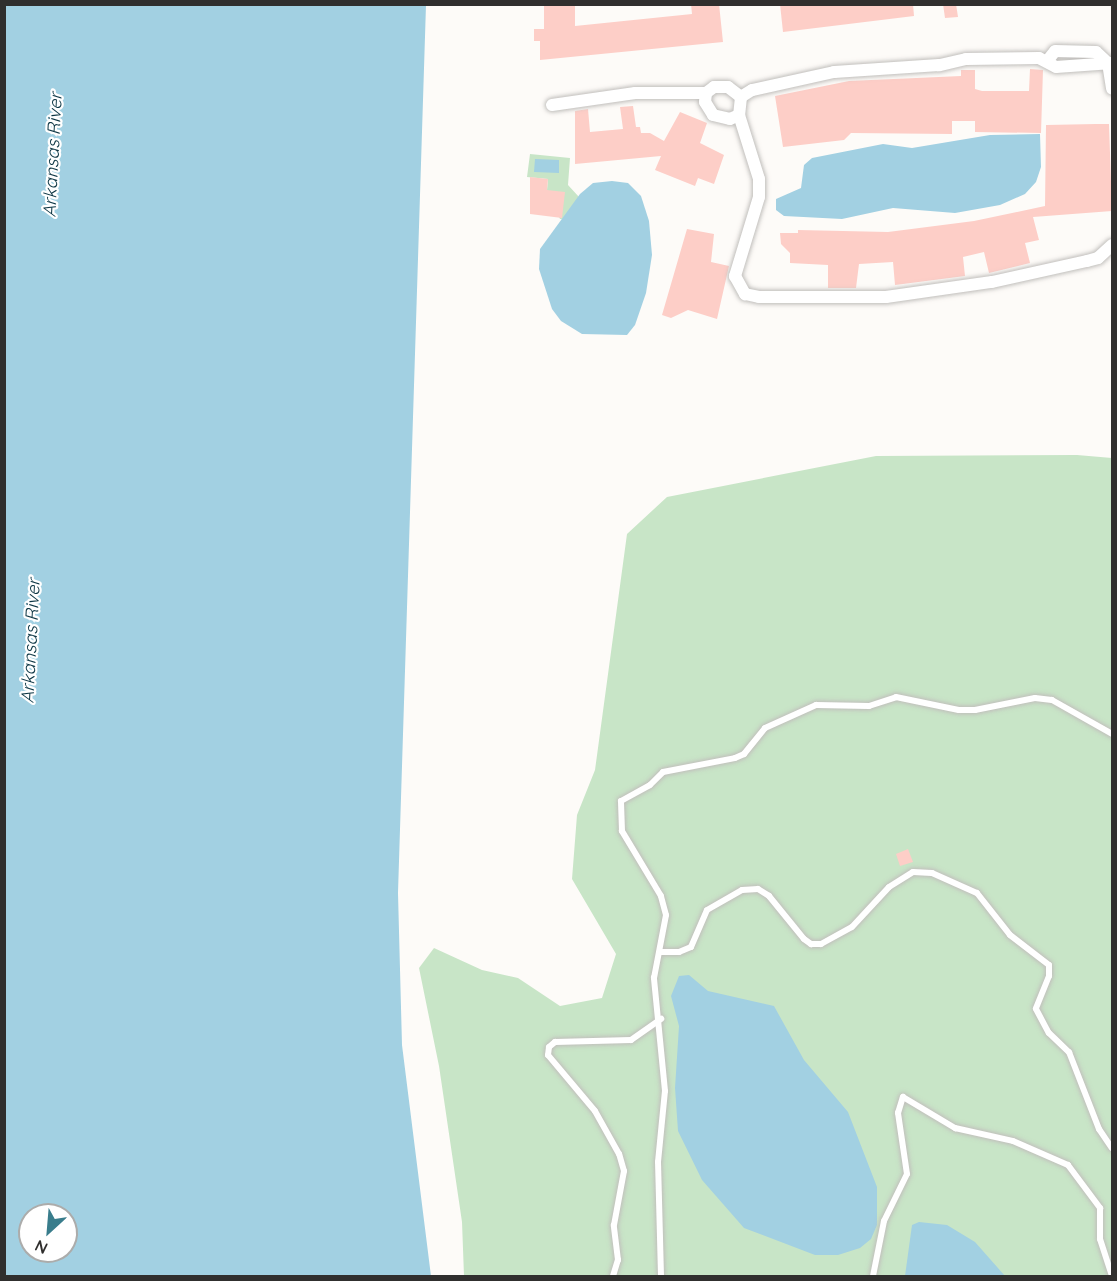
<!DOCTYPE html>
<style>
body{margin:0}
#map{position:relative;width:1117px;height:1281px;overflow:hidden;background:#fdfbf8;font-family:Quicksand,sans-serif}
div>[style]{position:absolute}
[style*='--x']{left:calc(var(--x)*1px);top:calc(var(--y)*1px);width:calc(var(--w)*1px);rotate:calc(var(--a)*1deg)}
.green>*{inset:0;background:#c8e5c7}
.water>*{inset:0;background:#a2d0e2}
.building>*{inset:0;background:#fdcec7}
.roads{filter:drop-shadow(0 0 2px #c1bfbc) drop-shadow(0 0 2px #c1bfbc)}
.service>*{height:6px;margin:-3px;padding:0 3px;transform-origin:3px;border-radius:3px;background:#fff}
.minor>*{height:12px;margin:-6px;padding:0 6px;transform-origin:6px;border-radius:6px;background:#fff}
span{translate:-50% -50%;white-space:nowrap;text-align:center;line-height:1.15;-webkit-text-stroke:4.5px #fff;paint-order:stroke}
.water-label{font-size:18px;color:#0b3543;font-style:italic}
.frame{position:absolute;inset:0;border:6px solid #302f2e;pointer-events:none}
.north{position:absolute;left:18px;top:1203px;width:60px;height:60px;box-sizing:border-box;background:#fff;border:2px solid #acacab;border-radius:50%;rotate:206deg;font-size:16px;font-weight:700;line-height:24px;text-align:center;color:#302f2e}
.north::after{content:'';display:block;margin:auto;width:21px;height:27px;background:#397d8c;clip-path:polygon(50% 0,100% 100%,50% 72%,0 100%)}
</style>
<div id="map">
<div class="green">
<div style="clip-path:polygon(530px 154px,570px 158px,568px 185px,579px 197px,565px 219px,560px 219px,547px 190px,548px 179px,527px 177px)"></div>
<div style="clip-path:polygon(1077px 455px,1112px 458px,1112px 1276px,464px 1276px,462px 1222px,439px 1066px,419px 968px,434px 948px,482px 970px,518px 978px,560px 1006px,602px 998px,616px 954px,572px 879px,577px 815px,595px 770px,627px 534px,667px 497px,876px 456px)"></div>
</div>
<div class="water">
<div style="clip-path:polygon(evenodd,5px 4px,426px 5px,398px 893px,402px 1045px,431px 1276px,5px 1276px,5px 4px,30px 1215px,66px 1215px,66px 1251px,30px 1251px,30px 1215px)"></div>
<div style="clip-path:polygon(1040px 134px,1041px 167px,1036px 182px,1025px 194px,1000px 205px,955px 213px,893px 208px,842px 219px,784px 216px,776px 210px,776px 199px,801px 188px,804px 165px,812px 158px,883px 144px,912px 148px,990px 135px)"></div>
<div style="clip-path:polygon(535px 159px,559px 160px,559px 173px,534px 172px)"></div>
<div style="clip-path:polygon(612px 181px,628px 183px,641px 196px,649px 221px,652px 255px,646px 293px,635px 325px,627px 335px,582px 334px,561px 321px,552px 309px,539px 269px,540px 249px,580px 194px,593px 183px)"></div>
<div style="clip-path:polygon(689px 975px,708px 991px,774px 1006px,804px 1060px,848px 1112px,877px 1187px,877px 1225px,871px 1239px,860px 1248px,838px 1255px,815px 1255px,744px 1228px,702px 1180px,678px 1131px,675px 1088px,679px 1026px,671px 996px,679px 976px)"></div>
<div style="clip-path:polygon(919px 1222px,947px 1225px,975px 1242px,1005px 1276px,905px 1276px,912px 1225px)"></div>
</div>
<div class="building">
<div style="clip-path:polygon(544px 4px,575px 4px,575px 26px,692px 14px,691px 4px,719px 4px,723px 42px,540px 60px,540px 41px,534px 41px,534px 29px,544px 29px)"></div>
<div style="clip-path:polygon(780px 4px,913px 4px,914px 16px,783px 32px)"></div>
<div style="clip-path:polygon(943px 4px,956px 4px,958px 17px,945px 18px)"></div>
<div style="clip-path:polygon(1030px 69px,1043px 70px,1041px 133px,975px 132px,975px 121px,952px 121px,952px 134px,851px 133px,844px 140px,783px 147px,775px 96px,849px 81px,961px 76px,961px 70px,975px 70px,975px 89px,982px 91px,1029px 91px)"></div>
<div style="clip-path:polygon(633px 106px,636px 127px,640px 127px,641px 133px,650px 133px,664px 141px,680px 112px,707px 123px,700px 143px,724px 155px,714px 184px,698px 178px,695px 186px,655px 170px,661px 156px,575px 164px,575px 111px,588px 109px,590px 132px,623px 129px,620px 107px)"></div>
<div style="clip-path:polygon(1096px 124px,1109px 124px,1112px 211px,1033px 217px,1039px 240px,1025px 243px,1030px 263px,989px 273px,984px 252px,963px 257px,965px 276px,895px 285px,893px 262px,859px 264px,856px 288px,828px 288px,828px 265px,790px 263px,790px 253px,781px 244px,780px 233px,798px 233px,798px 230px,888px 232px,974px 221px,1045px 206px,1046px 125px)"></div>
<div style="clip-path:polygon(530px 177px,548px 179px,547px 190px,565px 192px,562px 218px,530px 214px)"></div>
<div style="clip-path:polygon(687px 229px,714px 234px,711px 262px,729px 266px,717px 319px,688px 310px,671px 318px,662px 315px)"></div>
<div style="clip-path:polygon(908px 849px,913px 862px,900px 866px,896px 854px)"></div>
</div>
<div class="roads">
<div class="service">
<div style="--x:660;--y:952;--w:19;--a:0"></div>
<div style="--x:679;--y:952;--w:13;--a:-23"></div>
<div style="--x:691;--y:947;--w:40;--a:-66.6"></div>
<div style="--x:707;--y:910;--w:40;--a:-29.7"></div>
<div style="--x:742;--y:890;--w:16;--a:-4"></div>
<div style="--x:758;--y:889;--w:13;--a:32"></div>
<div style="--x:769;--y:896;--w:55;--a:50.9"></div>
<div style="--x:804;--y:939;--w:9;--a:36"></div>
<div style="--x:811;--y:944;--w:10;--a:0"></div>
<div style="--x:821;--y:944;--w:35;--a:-29"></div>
<div style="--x:852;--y:927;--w:54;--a:-47.2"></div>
<div style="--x:889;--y:887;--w:28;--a:-32"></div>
<div style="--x:913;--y:872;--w:19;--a:3"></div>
<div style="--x:932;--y:873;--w:49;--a:24"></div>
<div style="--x:977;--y:893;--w:53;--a:51.8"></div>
<div style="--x:1010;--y:935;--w:49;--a:37.6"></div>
<div style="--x:1049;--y:965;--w:11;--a:90"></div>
<div style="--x:1049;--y:976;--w:35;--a:112"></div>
<div style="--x:1036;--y:1009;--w:27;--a:62"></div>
<div style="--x:1049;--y:1033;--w:28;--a:44"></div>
<div style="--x:1069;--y:1052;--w:83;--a:68.7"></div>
<div style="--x:1099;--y:1129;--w:23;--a:56"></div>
<div style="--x:613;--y:1276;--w:17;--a:-73"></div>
<div style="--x:618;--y:1260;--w:35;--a:-97"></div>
<div style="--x:614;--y:1225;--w:55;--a:-79.5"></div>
<div style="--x:624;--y:1171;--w:18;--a:-106"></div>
<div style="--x:619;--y:1154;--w:49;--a:-119.2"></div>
<div style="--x:595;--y:1111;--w:73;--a:-130"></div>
<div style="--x:548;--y:1055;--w:8;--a:-83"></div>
<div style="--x:549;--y:1047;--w:8;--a:-40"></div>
<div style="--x:555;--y:1042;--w:76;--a:-1.5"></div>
<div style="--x:631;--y:1040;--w:37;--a:-35"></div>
<div style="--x:661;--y:1276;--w:114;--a:-91.5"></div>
<div style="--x:658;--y:1162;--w:71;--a:-84.4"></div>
<div style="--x:665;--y:1091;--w:114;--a:-95.6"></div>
<div style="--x:654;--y:978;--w:64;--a:-79.2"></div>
<div style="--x:666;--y:915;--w:20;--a:-105"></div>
<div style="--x:661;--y:896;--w:76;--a:-121"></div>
<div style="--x:622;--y:831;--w:30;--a:-92"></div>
<div style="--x:621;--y:801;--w:33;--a:-29"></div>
<div style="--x:650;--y:785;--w:18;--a:-45"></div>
<div style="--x:663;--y:772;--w:73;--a:-11"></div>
<div style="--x:735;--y:758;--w:10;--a:-24"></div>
<div style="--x:744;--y:754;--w:33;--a:-51"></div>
<div style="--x:765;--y:728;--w:56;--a:-24.3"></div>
<div style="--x:816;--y:705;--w:53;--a:1.1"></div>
<div style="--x:869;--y:706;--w:28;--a:-18"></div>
<div style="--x:896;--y:697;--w:64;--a:11.7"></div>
<div style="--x:959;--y:710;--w:16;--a:0"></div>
<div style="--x:975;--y:710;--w:61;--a:-11.3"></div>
<div style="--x:1035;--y:698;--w:17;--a:7"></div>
<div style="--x:1052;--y:700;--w:69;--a:29.5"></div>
<div style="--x:873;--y:1276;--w:56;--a:-78.7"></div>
<div style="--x:884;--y:1221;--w:52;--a:-63.9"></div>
<div style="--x:907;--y:1174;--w:62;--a:-98.4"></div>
<div style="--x:898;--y:1113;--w:17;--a:-73"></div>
<div style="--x:903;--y:1097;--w:61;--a:30.8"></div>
<div style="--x:955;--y:1128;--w:59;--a:12.6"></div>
<div style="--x:1013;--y:1141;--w:60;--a:23.6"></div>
<div style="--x:1068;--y:1165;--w:54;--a:53.3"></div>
<div style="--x:1100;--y:1208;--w:31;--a:90"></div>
<div style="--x:1100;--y:1239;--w:38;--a:72"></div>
</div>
<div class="minor">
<div style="--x:1048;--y:60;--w:11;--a:-52"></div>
<div style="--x:1055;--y:51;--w:41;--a:1.4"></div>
<div style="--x:1096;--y:52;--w:16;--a:43"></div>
<div style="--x:1108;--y:63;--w:26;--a:81"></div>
<div style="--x:1112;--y:63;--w:56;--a:175.9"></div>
<div style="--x:1056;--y:67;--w:19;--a:-152"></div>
<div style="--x:1039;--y:58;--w:73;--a:179.2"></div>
<div style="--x:966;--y:59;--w:28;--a:167"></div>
<div style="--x:939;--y:65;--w:105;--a:176.2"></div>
<div style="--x:834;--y:72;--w:84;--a:167.6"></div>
<div style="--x:752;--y:90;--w:13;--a:148"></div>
<div style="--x:741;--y:97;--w:18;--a:96"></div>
<div style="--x:739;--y:115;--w:67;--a:72.6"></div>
<div style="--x:759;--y:179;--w:18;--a:90"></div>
<div style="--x:759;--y:197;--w:83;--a:106.9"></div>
<div style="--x:735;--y:276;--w:21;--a:61"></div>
<div style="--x:745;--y:294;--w:14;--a:12"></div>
<div style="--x:759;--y:297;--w:127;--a:0"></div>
<div style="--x:886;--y:297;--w:107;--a:-8.1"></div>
<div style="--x:992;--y:282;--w:97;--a:-12.5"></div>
<div style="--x:1087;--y:261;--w:11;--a:-15"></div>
<div style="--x:1098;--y:258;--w:19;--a:-43"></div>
<div style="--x:706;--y:93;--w:9;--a:96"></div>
<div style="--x:705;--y:102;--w:15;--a:58"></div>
<div style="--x:713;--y:115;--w:17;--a:13"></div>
<div style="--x:730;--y:119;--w:10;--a:-24"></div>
<div style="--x:552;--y:105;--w:84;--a:-8.2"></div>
<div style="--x:635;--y:93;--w:71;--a:0"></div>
<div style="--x:706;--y:93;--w:10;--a:-37"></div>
<div style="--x:714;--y:87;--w:14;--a:0"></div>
<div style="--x:728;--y:87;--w:16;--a:38"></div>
</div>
</div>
<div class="water-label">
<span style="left:53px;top:155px;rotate:-87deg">Arkansas River</span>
<span style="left:31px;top:641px;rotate:-87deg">Arkansas River</span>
</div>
<div class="frame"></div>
<div class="north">N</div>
</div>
